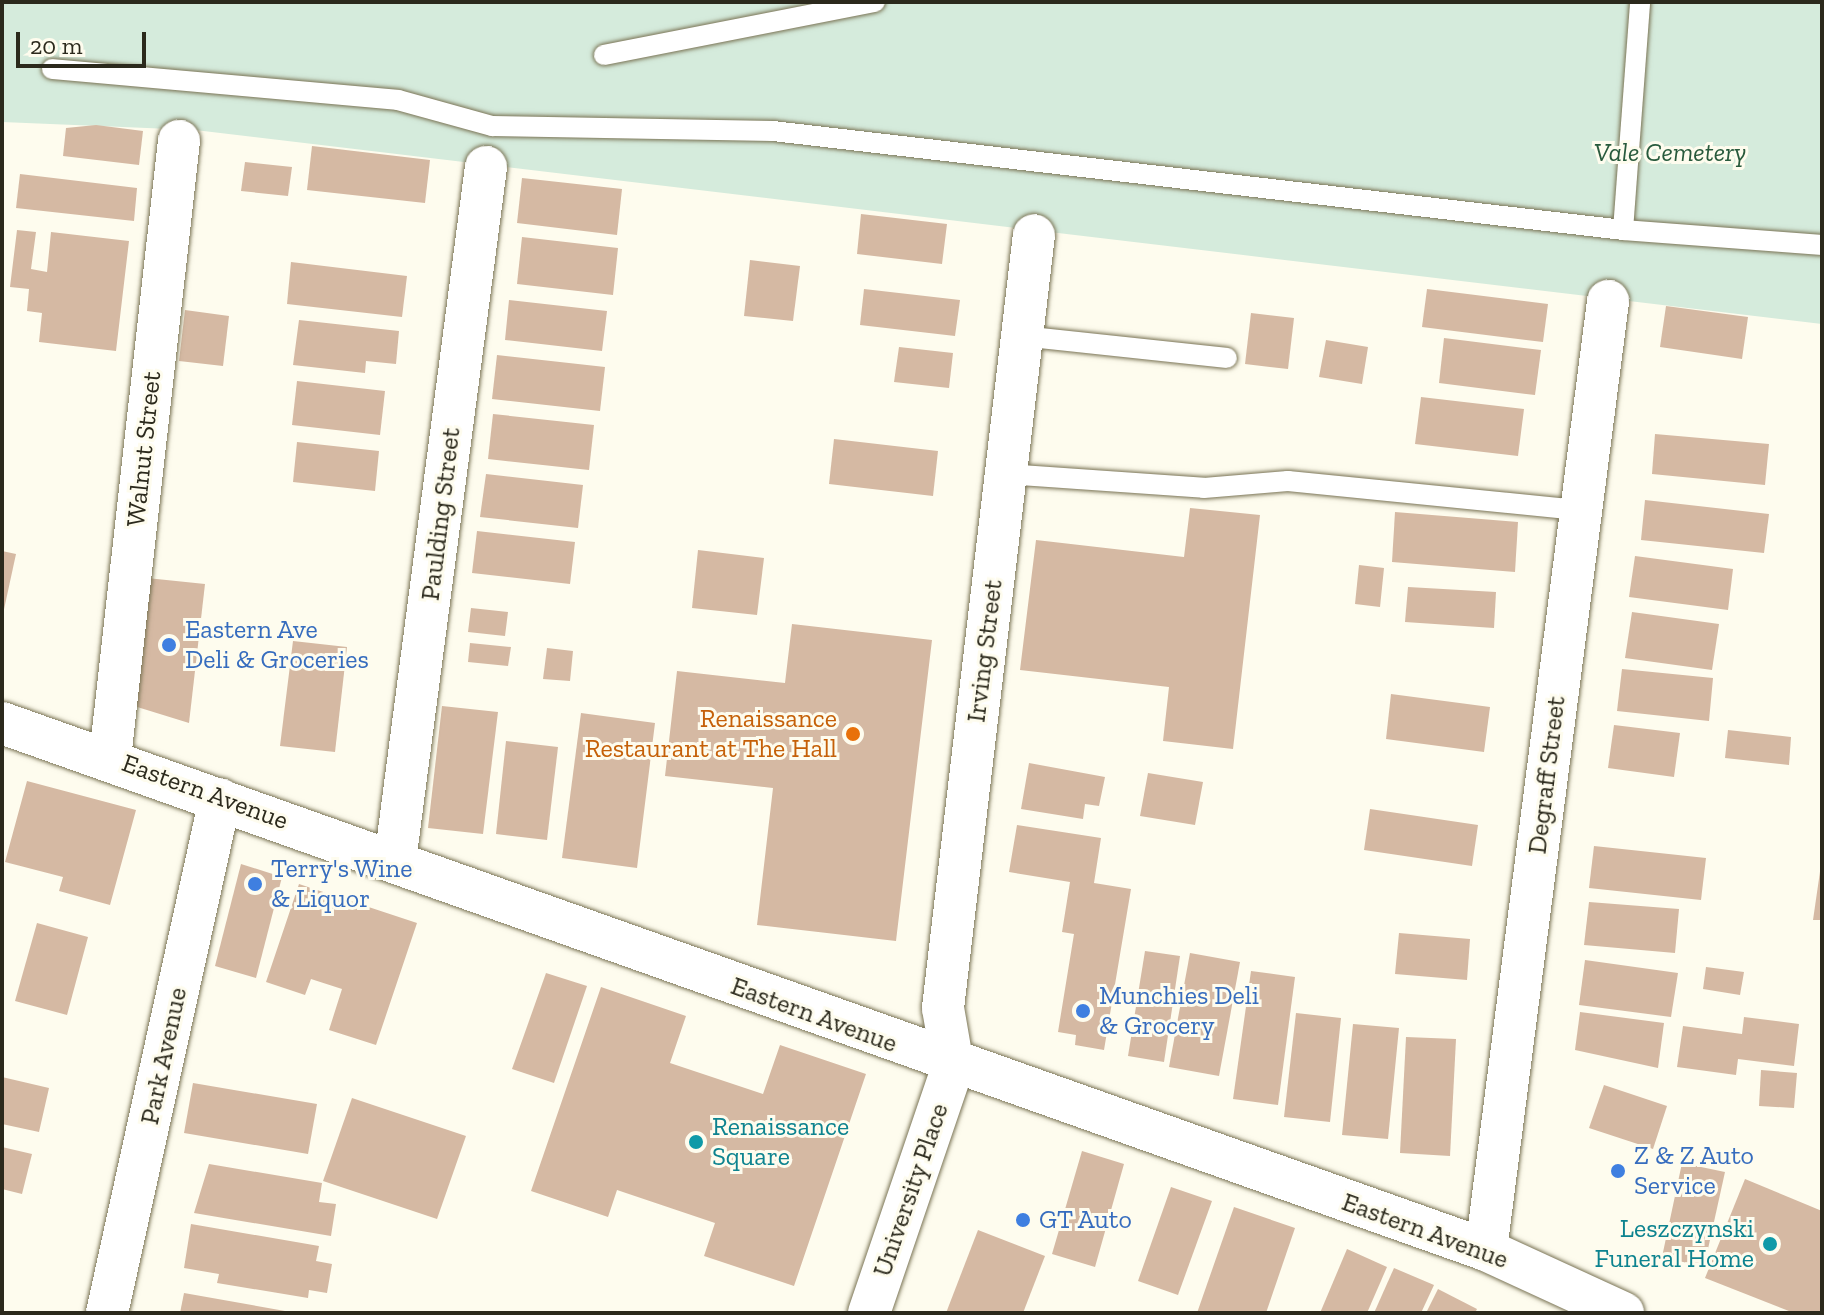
<!DOCTYPE html>
<style>
body{margin:0}
#map{position:relative;width:1824px;height:1315px;overflow:hidden;background:#fefcee;font-family:"Zilla Slab",serif}
div>[style]{position:absolute}
[style*='--x']{left:calc(var(--x)*1px);top:calc(var(--y)*1px);width:calc(var(--w)*1px);rotate:calc(var(--a)*1deg)}
.green>*{inset:0;background:#d5ebdc}
.building>*{inset:0;background:#d5b9a3}
.roads{filter:drop-shadow(0 0 2px #7a7455) drop-shadow(0 0 2px #7a7455)}
.lane>*{height:20px;margin:-10px;padding:0 10px;transform-origin:10px;border-radius:10px;background:#fff}
.street>*{height:42px;margin:-21px;padding:0 21px;transform-origin:21px;border-radius:21px;background:#fff}
.dots>*{width:22px;height:22px;translate:-50% -50%;box-sizing:border-box;border:4px solid #fefcee;border-radius:50%}
span{translate:-50% -50%;white-space:nowrap;text-align:center;line-height:1.15;-webkit-text-stroke:6px #fefcee;paint-order:stroke}
.park-label{font-size:26px;color:#285a3c;font-style:italic}
.street-label{font-size:26px;color:#2b291c}
.shop-label{font-size:26px;color:#366cbe}
.left{translate:0 -50%;text-align:left}
.food-label{font-size:26px;color:#c56008}
.right{translate:-100% -50%;text-align:right}
.culture-label{font-size:26px;color:#0d838f}
.frame{position:absolute;inset:0;border:4px solid #2b291c;pointer-events:none}
.scale{position:absolute;left:16px;top:32px;width:130px;height:36px;box-sizing:border-box;border:4px solid #2b291c;border-top:0;padding-left:10px;font-size:24px;line-height:28px;white-space:nowrap;color:#2b291c;-webkit-text-stroke:6px #fefcee;paint-order:stroke}
</style>
<div id="map">
<div class="green">
<div style="clip-path:polygon(2px 2px,1822px 2px,1822px 324px,195px 130px,2px 122px)"></div>
</div>
<div class="building">
<div style="clip-path:polygon(96px 125px,143px 131px,139px 165px,63px 156px,66px 128px)"></div>
<div style="clip-path:polygon(312px 146px,430px 160px,425px 203px,307px 190px)"></div>
<div style="clip-path:polygon(245px 162px,292px 167px,288px 196px,241px 191px)"></div>
<div style="clip-path:polygon(20px 174px,137px 188px,134px 221px,16px 208px)"></div>
<div style="clip-path:polygon(522px 178px,622px 189px,617px 235px,517px 223px)"></div>
<div style="clip-path:polygon(861px 214px,947px 224px,942px 264px,857px 254px)"></div>
<div style="clip-path:polygon(17px 230px,36px 232px,31px 269px,47px 272px,51px 232px,129px 241px,116px 351px,39px 342px,42px 313px,27px 311px,29px 289px,10px 287px)"></div>
<div style="clip-path:polygon(522px 237px,618px 248px,613px 295px,517px 284px)"></div>
<div style="clip-path:polygon(750px 260px,800px 266px,793px 321px,744px 316px)"></div>
<div style="clip-path:polygon(291px 262px,407px 276px,402px 317px,287px 304px)"></div>
<div style="clip-path:polygon(864px 289px,960px 300px,955px 336px,860px 325px)"></div>
<div style="clip-path:polygon(1427px 289px,1548px 304px,1543px 342px,1422px 327px)"></div>
<div style="clip-path:polygon(509px 300px,607px 311px,602px 351px,505px 340px)"></div>
<div style="clip-path:polygon(1666px 306px,1748px 317px,1742px 359px,1660px 347px)"></div>
<div style="clip-path:polygon(185px 310px,229px 316px,223px 366px,179px 361px)"></div>
<div style="clip-path:polygon(1251px 313px,1294px 318px,1288px 369px,1245px 364px)"></div>
<div style="clip-path:polygon(299px 320px,399px 331px,396px 364px,366px 361px,365px 373px,293px 365px)"></div>
<div style="clip-path:polygon(1444px 338px,1541px 350px,1535px 395px,1439px 383px)"></div>
<div style="clip-path:polygon(1326px 340px,1368px 347px,1362px 384px,1319px 377px)"></div>
<div style="clip-path:polygon(899px 347px,953px 353px,949px 388px,894px 382px)"></div>
<div style="clip-path:polygon(497px 355px,605px 367px,600px 411px,492px 399px)"></div>
<div style="clip-path:polygon(297px 381px,385px 391px,380px 435px,292px 425px)"></div>
<div style="clip-path:polygon(1421px 397px,1524px 409px,1518px 456px,1415px 444px)"></div>
<div style="clip-path:polygon(493px 414px,594px 425px,589px 470px,488px 459px)"></div>
<div style="clip-path:polygon(1655px 434px,1769px 444px,1765px 485px,1652px 474px)"></div>
<div style="clip-path:polygon(834px 439px,938px 451px,933px 496px,829px 484px)"></div>
<div style="clip-path:polygon(297px 442px,379px 451px,375px 491px,293px 482px)"></div>
<div style="clip-path:polygon(486px 474px,583px 485px,578px 528px,480px 517px)"></div>
<div style="clip-path:polygon(1645px 500px,1769px 514px,1764px 553px,1641px 540px)"></div>
<div style="clip-path:polygon(1190px 508px,1260px 515px,1233px 749px,1163px 741px,1169px 687px,1020px 670px,1036px 540px,1184px 557px)"></div>
<div style="clip-path:polygon(1395px 512px,1518px 522px,1515px 572px,1392px 562px)"></div>
<div style="clip-path:polygon(477px 531px,575px 542px,570px 584px,472px 573px)"></div>
<div style="clip-path:polygon(698px 550px,764px 558px,757px 615px,692px 608px)"></div>
<div style="clip-path:polygon(2px 551px,16px 554px,3px 614px,2px 614px)"></div>
<div style="clip-path:polygon(1635px 556px,1733px 569px,1728px 610px,1629px 597px)"></div>
<div style="clip-path:polygon(1359px 565px,1384px 568px,1380px 607px,1355px 604px)"></div>
<div style="clip-path:polygon(147px 578px,205px 584px,189px 723px,134px 706px)"></div>
<div style="clip-path:polygon(1408px 587px,1496px 592px,1494px 628px,1405px 622px)"></div>
<div style="clip-path:polygon(471px 608px,508px 612px,505px 636px,468px 632px)"></div>
<div style="clip-path:polygon(1632px 612px,1719px 624px,1712px 670px,1625px 658px)"></div>
<div style="clip-path:polygon(792px 624px,932px 640px,896px 941px,757px 925px,773px 788px,665px 776px,677px 671px,785px 683px)"></div>
<div style="clip-path:polygon(293px 641px,347px 647px,335px 752px,280px 746px)"></div>
<div style="clip-path:polygon(470px 643px,511px 647px,508px 666px,468px 662px)"></div>
<div style="clip-path:polygon(547px 648px,573px 651px,570px 681px,543px 679px)"></div>
<div style="clip-path:polygon(1622px 669px,1713px 678px,1709px 721px,1617px 711px)"></div>
<div style="clip-path:polygon(1391px 694px,1490px 707px,1484px 752px,1386px 739px)"></div>
<div style="clip-path:polygon(442px 706px,498px 712px,483px 834px,428px 828px)"></div>
<div style="clip-path:polygon(581px 713px,655px 723px,637px 868px,562px 858px)"></div>
<div style="clip-path:polygon(1614px 725px,1680px 733px,1674px 777px,1608px 768px)"></div>
<div style="clip-path:polygon(1728px 730px,1791px 737px,1789px 765px,1725px 758px)"></div>
<div style="clip-path:polygon(506px 741px,558px 747px,547px 840px,496px 834px)"></div>
<div style="clip-path:polygon(1029px 763px,1105px 777px,1099px 806px,1085px 804px,1083px 819px,1021px 809px)"></div>
<div style="clip-path:polygon(1148px 773px,1203px 782px,1195px 825px,1140px 816px)"></div>
<div style="clip-path:polygon(27px 781px,136px 810px,110px 905px,59px 891px,63px 877px,5px 862px)"></div>
<div style="clip-path:polygon(1370px 809px,1478px 825px,1472px 866px,1364px 850px)"></div>
<div style="clip-path:polygon(1017px 825px,1101px 838px,1094px 883px,1131px 889px,1104px 1050px,1075px 1045px,1076px 1035px,1058px 1032px,1074px 934px,1062px 932px,1070px 882px,1009px 872px)"></div>
<div style="clip-path:polygon(1594px 846px,1706px 858px,1701px 900px,1589px 888px)"></div>
<div style="clip-path:polygon(1822px 858px,1822px 920px,1813px 920px)"></div>
<div style="clip-path:polygon(241px 864px,282px 877px,256px 978px,215px 966px)"></div>
<div style="clip-path:polygon(299px 884px,417px 923px,376px 1045px,329px 1030px,342px 989px,311px 979px,305px 995px,266px 982px)"></div>
<div style="clip-path:polygon(1589px 902px,1679px 909px,1675px 953px,1584px 945px)"></div>
<div style="clip-path:polygon(37px 923px,88px 937px,67px 1015px,15px 1001px)"></div>
<div style="clip-path:polygon(1399px 933px,1470px 939px,1467px 980px,1395px 974px)"></div>
<div style="clip-path:polygon(1145px 951px,1180px 956px,1164px 1062px,1128px 1056px)"></div>
<div style="clip-path:polygon(1190px 953px,1240px 962px,1219px 1076px,1169px 1067px)"></div>
<div style="clip-path:polygon(1585px 960px,1678px 973px,1671px 1017px,1579px 1005px)"></div>
<div style="clip-path:polygon(1706px 967px,1744px 972px,1740px 995px,1703px 989px)"></div>
<div style="clip-path:polygon(1251px 971px,1295px 977px,1278px 1105px,1233px 1099px)"></div>
<div style="clip-path:polygon(546px 973px,587px 986px,554px 1083px,512px 1069px)"></div>
<div style="clip-path:polygon(601px 987px,686px 1016px,670px 1063px,763px 1094px,780px 1045px,866px 1074px,794px 1286px,704px 1256px,715px 1223px,617px 1190px,608px 1217px,531px 1191px)"></div>
<div style="clip-path:polygon(1580px 1012px,1664px 1023px,1658px 1068px,1575px 1050px)"></div>
<div style="clip-path:polygon(1296px 1013px,1341px 1018px,1330px 1122px,1284px 1117px)"></div>
<div style="clip-path:polygon(1744px 1017px,1799px 1024px,1794px 1066px,1738px 1059px,1736px 1075px,1677px 1067px,1683px 1026px,1742px 1034px)"></div>
<div style="clip-path:polygon(1353px 1024px,1399px 1028px,1388px 1139px,1342px 1135px)"></div>
<div style="clip-path:polygon(1406px 1037px,1456px 1039px,1450px 1156px,1400px 1153px)"></div>
<div style="clip-path:polygon(1761px 1070px,1797px 1073px,1794px 1108px,1759px 1106px)"></div>
<div style="clip-path:polygon(2px 1077px,49px 1088px,39px 1132px,2px 1124px)"></div>
<div style="clip-path:polygon(193px 1083px,317px 1104px,308px 1154px,184px 1133px)"></div>
<div style="clip-path:polygon(1604px 1085px,1667px 1106px,1653px 1149px,1589px 1128px)"></div>
<div style="clip-path:polygon(352px 1098px,466px 1136px,437px 1219px,323px 1181px)"></div>
<div style="clip-path:polygon(2px 1147px,32px 1154px,22px 1194px,2px 1189px)"></div>
<div style="clip-path:polygon(1082px 1151px,1124px 1164px,1095px 1267px,1052px 1254px)"></div>
<div style="clip-path:polygon(1682px 1163px,1725px 1172px,1704px 1267px,1662px 1257px)"></div>
<div style="clip-path:polygon(209px 1164px,322px 1183px,319px 1202px,336px 1204px,331px 1236px,194px 1213px)"></div>
<div style="clip-path:polygon(1745px 1179px,1822px 1211px,1822px 1313px,1794px 1313px,1705px 1278px)"></div>
<div style="clip-path:polygon(1171px 1187px,1212px 1201px,1178px 1295px,1138px 1281px)"></div>
<div style="clip-path:polygon(1234px 1207px,1295px 1228px,1266px 1313px,1197px 1313px)"></div>
<div style="clip-path:polygon(191px 1224px,319px 1246px,316px 1261px,332px 1264px,327px 1293px,309px 1290px,308px 1298px,217px 1283px,219px 1274px,184px 1268px)"></div>
<div style="clip-path:polygon(978px 1230px,1045px 1256px,1023px 1313px,946px 1313px)"></div>
<div style="clip-path:polygon(1347px 1249px,1387px 1267px,1367px 1313px,1320px 1313px)"></div>
<div style="clip-path:polygon(1394px 1268px,1434px 1285px,1421px 1313px,1374px 1313px)"></div>
<div style="clip-path:polygon(1438px 1289px,1477px 1309px,1475px 1313px,1426px 1313px)"></div>
<div style="clip-path:polygon(184px 1293px,285px 1311px,285px 1313px,180px 1313px)"></div>
</div>
<div class="roads">
<div class="lane">
<div style="--x:604;--y:55;--w:276;--a:-11.1"></div>
<div style="--x:52;--y:69;--w:347;--a:5.1"></div>
<div style="--x:398;--y:100;--w:98;--a:15.5"></div>
<div style="--x:492;--y:126;--w:281;--a:1"></div>
<div style="--x:773;--y:131;--w:856;--a:6.64"></div>
<div style="--x:1623;--y:230;--w:200;--a:4.3"></div>
<div style="--x:1623;--y:230;--w:229;--a:-85.7"></div>
<div style="--x:1022;--y:336;--w:206;--a:6.1"></div>
<div style="--x:1006;--y:474;--w:198;--a:4"></div>
<div style="--x:1204;--y:488;--w:84;--a:-4.8"></div>
<div style="--x:1288;--y:481;--w:294;--a:5.7"></div>
</div>
<div class="street">
<div style="--x:2;--y:723;--w:1575;--a:19.55"></div>
<div style="--x:1486;--y:1250;--w:151;--a:24.7"></div>
<div style="--x:110;--y:758;--w:621;--a:-83.62"></div>
<div style="--x:395;--y:861;--w:700;--a:-82.53"></div>
<div style="--x:1486;--y:1250;--w:957;--a:-82.67"></div>
<div style="--x:107;--y:1313;--w:526;--a:-77.6"></div>
<div style="--x:869;--y:1313;--w:261;--a:-71.2"></div>
<div style="--x:953;--y:1066;--w:59;--a:-99.8"></div>
<div style="--x:943;--y:1008;--w:778;--a:-83.29"></div>
</div>
</div>
<div class="dots">
<div style="left:169px;top:645px;background:#3f7fe0"></div>
<div style="left:853px;top:734px;background:#e8710a"></div>
<div style="left:255px;top:884px;background:#3f7fe0"></div>
<div style="left:1083px;top:1011px;background:#3f7fe0"></div>
<div style="left:696px;top:1142px;background:#0f9aa8"></div>
<div style="left:1618px;top:1171px;background:#3f7fe0"></div>
<div style="left:1023px;top:1220px;background:#3f7fe0"></div>
<div style="left:1770px;top:1244px;background:#0f9aa8"></div>
</div>
<div class="park-label">
<span style="left:1670px;top:153px">Vale Cemetery</span>
</div>
<div class="street-label">
<span style="left:144px;top:449px;rotate:-84deg">Walnut Street</span>
<span style="left:441px;top:514px;rotate:-83deg">Paulding Street</span>
<span style="left:985px;top:651px;rotate:-83deg">Irving Street</span>
<span style="left:1547px;top:775px;rotate:-83deg">Degraff Street</span>
<span style="left:205px;top:792px;rotate:20deg">Eastern Avenue</span>
<span style="left:814px;top:1015px;rotate:20deg">Eastern Avenue</span>
<span style="left:164px;top:1056px;rotate:-78deg">Park Avenue</span>
<span style="left:911px;top:1190px;rotate:-71deg">University Place</span>
<span style="left:1425px;top:1231px;rotate:20deg">Eastern Avenue</span>
</div>
<div class="shop-label">
<span class="left" style="left:185px;top:645px">Eastern Ave<br>Deli &amp; Groceries</span>
<span class="left" style="left:271px;top:884px">Terry's Wine<br>&amp; Liquor</span>
<span class="left" style="left:1099px;top:1011px">Munchies Deli<br>&amp; Grocery</span>
<span class="left" style="left:1634px;top:1171px">Z &amp; Z Auto<br>Service</span>
<span class="left" style="left:1039px;top:1220px">GT Auto</span>
</div>
<div class="food-label">
<span class="right" style="left:837px;top:734px">Renaissance<br>Restaurant at The Hall</span>
</div>
<div class="culture-label">
<span class="left" style="left:712px;top:1142px">Renaissance<br>Square</span>
<span class="right" style="left:1754px;top:1244px">Leszczynski<br>Funeral Home</span>
</div>
<div class="frame"></div>
<div class="scale">20 m</div>
</div>
